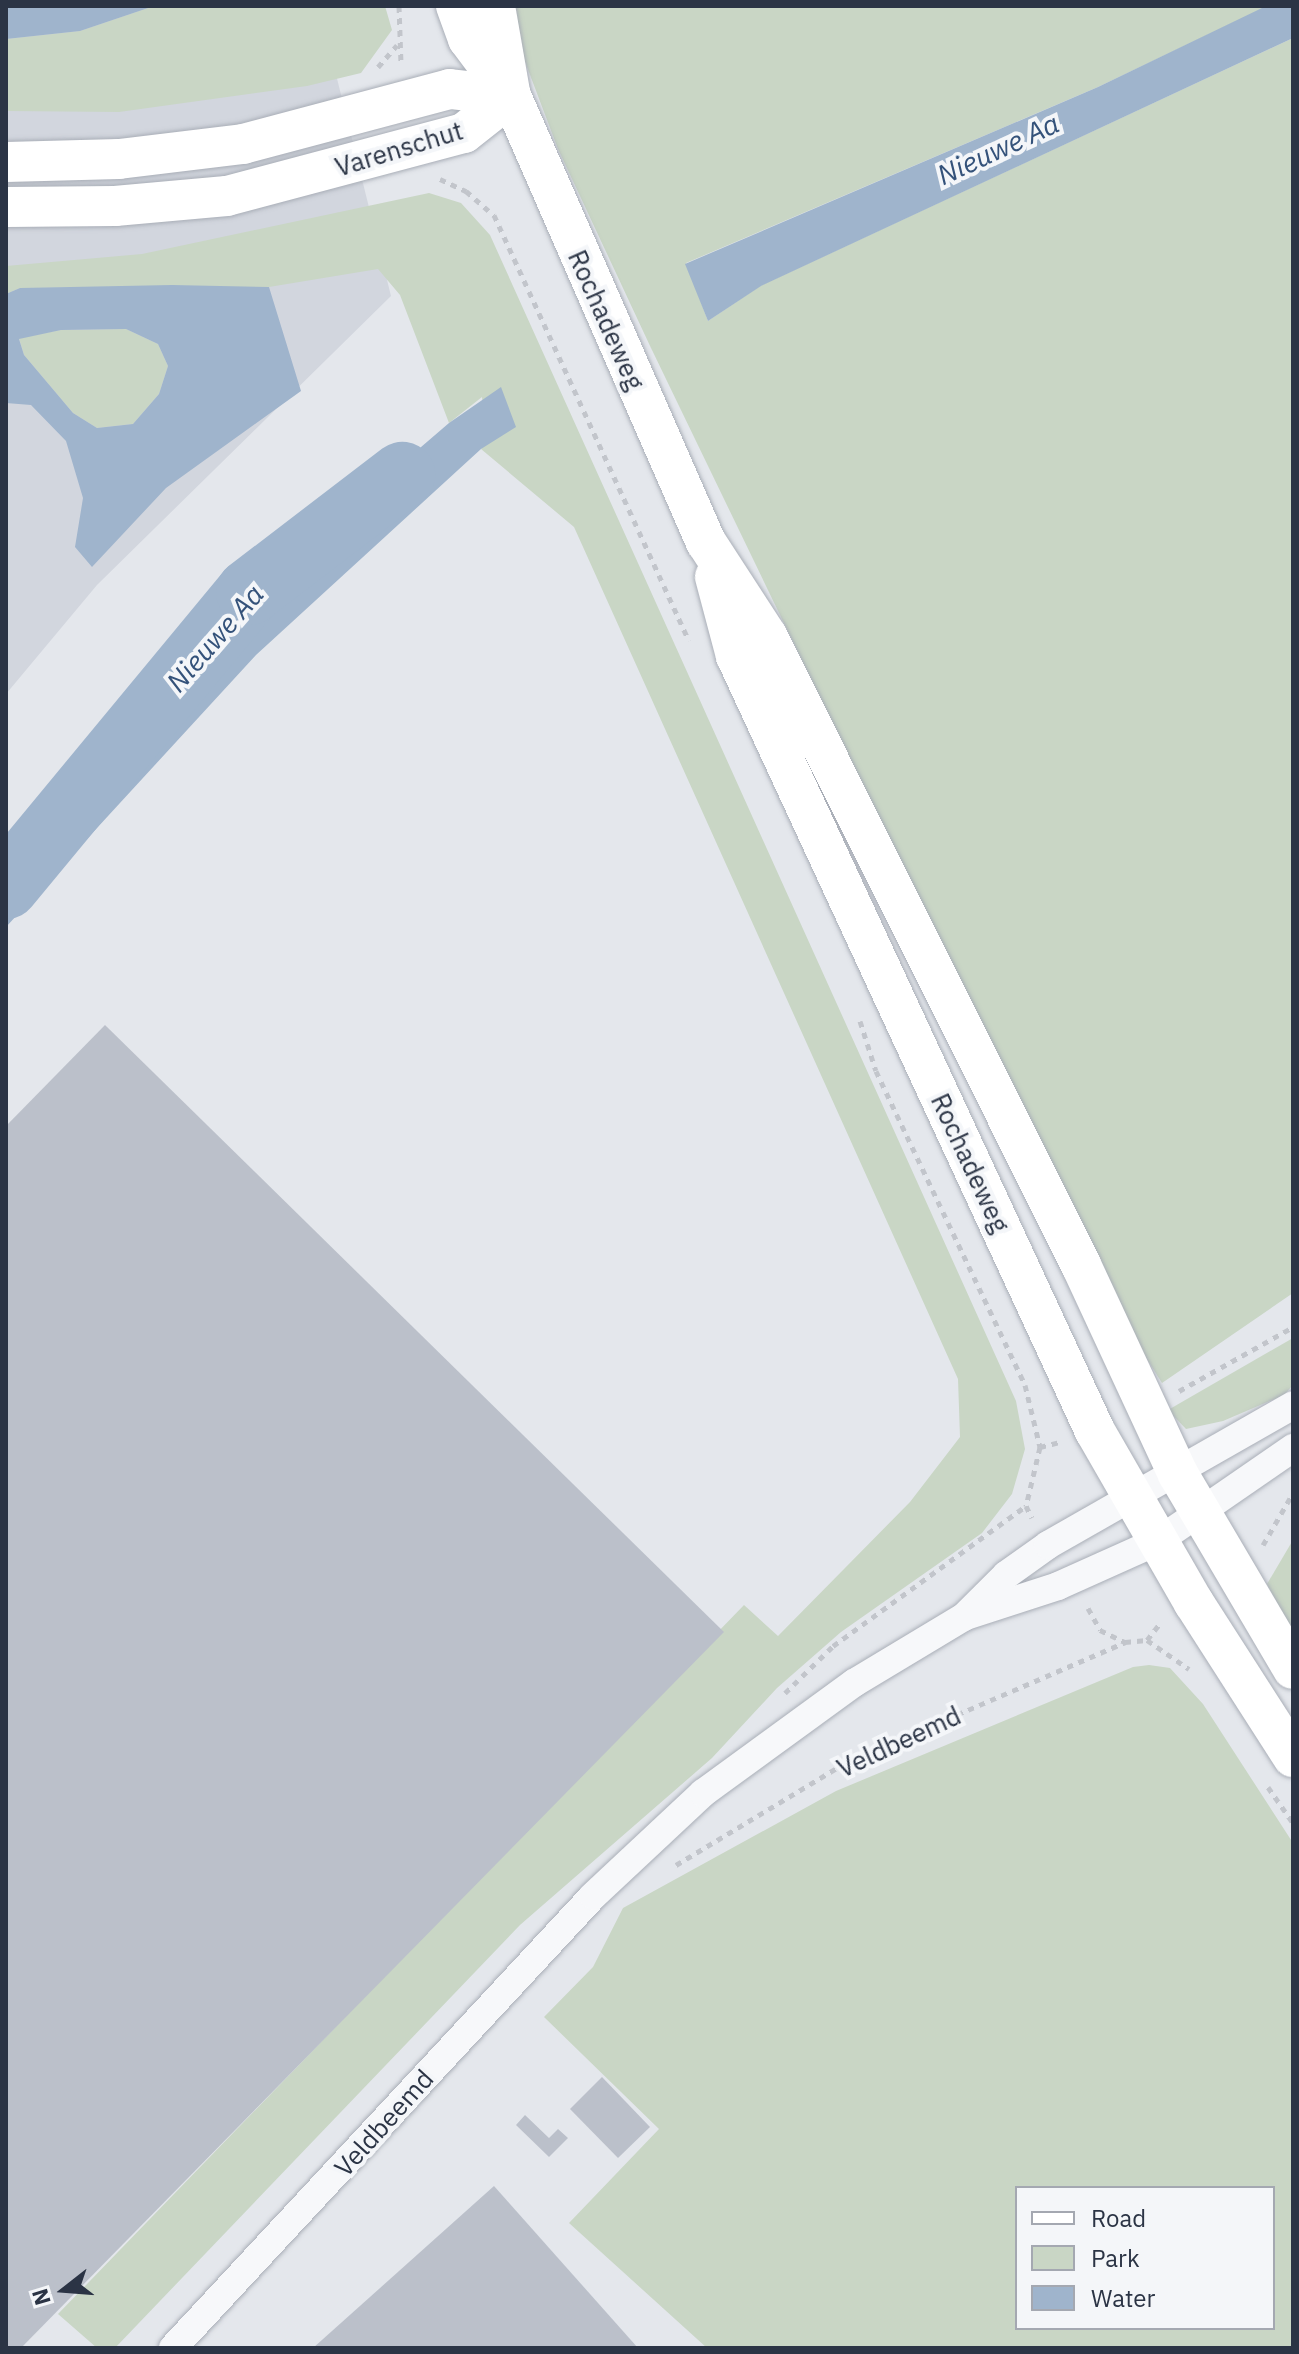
<!DOCTYPE html>
<style>
body{margin:0}
#map{position:relative;width:1299px;height:2354px;overflow:hidden;background:#e4e7ec;font-family:"IBM Plex Sans",sans-serif}
div>[style]{position:absolute}
[style*='--x']{left:calc(var(--x)*1px);top:calc(var(--y)*1px);width:calc(var(--w)*1px);rotate:calc(var(--a)*1deg)}
.built>*{inset:0;background:#d2d6de}
.green>*{inset:0;background:#c9d6c5}
.water>*{inset:0;background:#9fb4cc}
.river>*{height:66px;margin:-33px;padding:0 33px;transform-origin:33px;border-radius:33px;background:#9fb4cc}
.building>*{inset:0;background:#bbc0ca}
.path>*{height:5px;margin-top:-2.5px;transform-origin:0;background:repeating-linear-gradient(90deg,#c2c5cb 0 6px,transparent 0 12px)}
.roads{filter:drop-shadow(0 0 2px #a9aeb7) drop-shadow(0 0 2px #a9aeb7)}
.street>*{height:28px;margin:-14px;padding:0 14px;transform-origin:14px;border-radius:14px;background:#f7f8fa}
.secondary>*{height:40px;margin:-20px;padding:0 20px;transform-origin:20px;border-radius:20px;background:#fff}
span{translate:-50% -50%;white-space:nowrap;text-align:center;line-height:1.15;-webkit-text-stroke:8px #f4f6f9;paint-order:stroke}
.street-label{font-size:26px;color:#2b3445}
.water-label{font-size:28px;color:#34527a;font-style:italic}
.frame{position:absolute;inset:0;border:8px solid #2b3445;pointer-events:none}
.legend{position:absolute;left:1015px;top:2186px;width:260px;height:144px;box-sizing:border-box;background:#f4f6f9;border:2px solid #a4a8b1;margin:0;padding:10px 14px;list-style:none;font-size:24px;color:#2b3445}
.legend li{display:flex;align-items:center;gap:16px;height:40px}
.legend b{width:40px;border:2px solid #a4a8b1}
.north{position:absolute;left:24px;top:2250px;width:80px;height:80px;-webkit-text-stroke:6px #f4f6f9;paint-order:stroke;rotate:253deg;font-size:22px;font-weight:700;line-height:32px;text-align:center;color:#2b3445}
.north::after{content:'';display:block;margin:auto;width:28px;height:36px;background:#2b3445;clip-path:polygon(50% 0,100% 100%,50% 72%,0 100%)}
</style>
<div id="map">
<div class="built">
<div style="clip-path:polygon(6px 6px,319px 6px,391px 296px,97px 585px,6px 694px)"></div>
</div>
<div class="green">
<div style="clip-path:polygon(154px 6px,385px 6px,392px 30px,361px 73px,307px 86px,119px 112px,6px 111px,6px 39px,80px 31px)"></div>
<div style="clip-path:polygon(504px 6px,1268px 6px,1098px 87px,686px 263px,708px 321px,760px 286px,1293px 38px,1293px 1293px,1162px 1383px,1116px 1310px,651px 348px,558px 149px)"></div>
<div style="clip-path:polygon(429px 193px,461px 203px,490px 235px,1016px 1401px,1025px 1449px,1012px 1494px,982px 1533px,841px 1632px,777px 1688px,712px 1758px,520px 1925px,115px 2348px,97px 2348px,58px 2314px,744px 1605px,778px 1636px,910px 1502px,960px 1437px,958px 1379px,574px 527px,481px 449px,486px 444px,482px 397px,449px 423px,400px 295px,378px 269px,269px 287px,20px 288px,6px 294px,6px 266px,142px 254px)"></div>
<div style="clip-path:polygon(126px 329px,158px 344px,168px 366px,159px 394px,133px 424px,97px 428px,73px 413px,24px 355px,19px 338px,61px 330px)"></div>
<div style="clip-path:polygon(1293px 1338px,1293px 1385px,1284px 1395px,1223px 1421px,1186px 1429px,1168px 1410px)"></div>
<div style="clip-path:polygon(1293px 1540px,1293px 1633px,1267px 1584px)"></div>
<div style="clip-path:polygon(evenodd,1149px 1665px,1170px 1668px,1203px 1704px,1293px 1843px,1293px 2348px,707px 2348px,569px 2223px,659px 2129px,544px 2017px,593px 1967px,623px 1908px,836px 1791px,1133px 1667px,1149px 1665px,1017px 2188px,1273px 2188px,1273px 2328px,1017px 2328px,1017px 2188px)"></div>
</div>
<div class="water">
<div style="clip-path:polygon(6px 6px,154px 6px,80px 31px,6px 39px)"></div>
<div style="clip-path:polygon(1293px 6px,1293px 38px,761px 286px,708px 321px,685px 264px,1098px 87px,1262px 8px)"></div>
<div style="clip-path:polygon(evenodd,172px 285px,269px 287px,301px 391px,166px 488px,92px 567px,75px 547px,83px 498px,66px 441px,31px 405px,6px 403px,6px 294px,20px 288px,172px 285px,126px 329px,158px 344px,168px 366px,159px 394px,133px 424px,97px 428px,73px 413px,24px 355px,19px 339px,61px 330px,126px 329px)"></div>
<div style="clip-path:polygon(501px 387px,516px 427px,481px 449px,256px 655px,6px 927px,6px 862px,63px 796px,378px 484px,449px 423px)"></div>
</div>
<div class="river">
<div style="--x:6;--y:886;--w:381;--a:-50.4"></div>
<div style="--x:249;--y:592;--w:193;--a:-37.4"></div>
</div>
<div class="building">
<div style="clip-path:polygon(105px 1025px,724px 1632px,21px 2348px,6px 2348px,6px 1126px)"></div>
<div style="clip-path:polygon(602px 2077px,650px 2127px,618px 2158px,570px 2109px)"></div>
<div style="clip-path:polygon(525px 2115px,549px 2138px,558px 2129px,568px 2138px,549px 2157px,516px 2125px)"></div>
<div style="clip-path:polygon(494px 2186px,638px 2348px,313px 2348px)"></div>
</div>
<div class="path">
<div style="--x:399;--y:6;--w:57;--a:88"></div>
<div style="--x:378;--y:67;--w:29;--a:-49"></div>
<div style="--x:440;--y:179;--w:29;--a:25"></div>
<div style="--x:466;--y:191;--w:37;--a:41"></div>
<div style="--x:494;--y:215;--w:468;--a:65.4"></div>
<div style="--x:860;--y:1021;--w:52;--a:72.3"></div>
<div style="--x:876;--y:1071;--w:348;--a:64.6"></div>
<div style="--x:1025;--y:1385;--w:64;--a:76.4"></div>
<div style="--x:1040;--y:1447;--w:61;--a:103.3"></div>
<div style="--x:1026;--y:1506;--w:13;--a:63"></div>
<div style="--x:1179;--y:1391;--w:131;--a:-29.3"></div>
<div style="--x:1040;--y:1447;--w:21;--a:-14"></div>
<div style="--x:1263;--y:1545;--w:60;--a:-60"></div>
<div style="--x:1088;--y:1608;--w:25;--a:61"></div>
<div style="--x:1100;--y:1630;--w:28;--a:26"></div>
<div style="--x:1125;--y:1642;--w:22;--a:-5"></div>
<div style="--x:1147;--y:1640;--w:51;--a:34.6"></div>
<div style="--x:1147;--y:1640;--w:23;--a:-52"></div>
<div style="--x:785;--y:1693;--w:67;--a:-44.4"></div>
<div style="--x:833;--y:1646;--w:238;--a:-36"></div>
<div style="--x:1268;--y:1787;--w:44;--a:55.2"></div>
<div style="--x:676;--y:1865;--w:200;--a:-31.1"></div>
<div style="--x:847;--y:1762;--w:303;--a:-23.3"></div>
</div>
<div class="roads">
<div class="street">
<div style="--x:969;--y:1615;--w:94;--a:-18"></div>
<div style="--x:1058;--y:1586;--w:110;--a:-24.2"></div>
<div style="--x:1158;--y:1541;--w:164;--a:-34.6"></div>
<div style="--x:173;--y:2348;--w:617;--a:-47.1"></div>
<div style="--x:593;--y:1896;--w:151;--a:-43.1"></div>
<div style="--x:703;--y:1793;--w:187;--a:-36.1"></div>
<div style="--x:854;--y:1683;--w:128;--a:-31"></div>
<div style="--x:964;--y:1617;--w:59;--a:-45"></div>
<div style="--x:1006;--y:1575;--w:52;--a:-35.5"></div>
<div style="--x:1048;--y:1545;--w:282;--a:-29.7"></div>
</div>
<div class="secondary">
<div style="--x:456;--y:6;--w:35;--a:70"></div>
<div style="--x:468;--y:39;--w:71;--a:53"></div>
<div style="--x:511;--y:96;--w:487;--a:66.4"></div>
<div style="--x:706;--y:542;--w:112;--a:57"></div>
<div style="--x:767;--y:636;--w:703;--a:63.47"></div>
<div style="--x:1081;--y:1265;--w:230;--a:65.1"></div>
<div style="--x:1178;--y:1474;--w:226;--a:59.5"></div>
<div style="--x:495;--y:6;--w:87;--a:80.1"></div>
<div style="--x:6;--y:162;--w:113;--a:-1.5"></div>
<div style="--x:119;--y:159;--w:125;--a:-6.9"></div>
<div style="--x:243;--y:144;--w:214;--a:-14.9"></div>
<div style="--x:450;--y:89;--w:61;--a:6.5"></div>
<div style="--x:6;--y:207;--w:109;--a:-0.5"></div>
<div style="--x:115;--y:206;--w:112;--a:-5.1"></div>
<div style="--x:227;--y:196;--w:245;--a:-14.9"></div>
<div style="--x:464;--y:133;--w:60;--a:-38.2"></div>
<div style="--x:715;--y:577;--w:82;--a:75.1"></div>
<div style="--x:736;--y:656;--w:854;--a:65.15"></div>
<div style="--x:1095;--y:1431;--w:198;--a:60.1"></div>
<div style="--x:1194;--y:1603;--w:183;--a:57.3"></div>
</div>
</div>
<div class="street-label">
<span style="left:399px;top:149px;rotate:-17deg">Varenschut</span>
<span style="left:606px;top:320px;rotate:66deg">Rochadeweg</span>
<span style="left:970px;top:1163px;rotate:65deg">Rochadeweg</span>
<span style="left:899px;top:1742px;rotate:-25deg">Veldbeemd</span>
<span style="left:384px;top:2123px;rotate:-48deg">Veldbeemd</span>
</div>
<div class="water-label">
<span style="left:998px;top:149px;rotate:-25deg">Nieuwe Aa</span>
<span style="left:215px;top:638px;rotate:-49deg">Nieuwe Aa</span>
</div>
<div class="frame"></div>
<ul class="legend">
<li><b style="height:10px;background:#fff"></b>Road</li>
<li><b style="height:22px;background:#c9d6c5"></b>Park</li>
<li><b style="height:22px;background:#9fb4cc"></b>Water</li>
</ul>
<div class="north">N</div>
</div>
